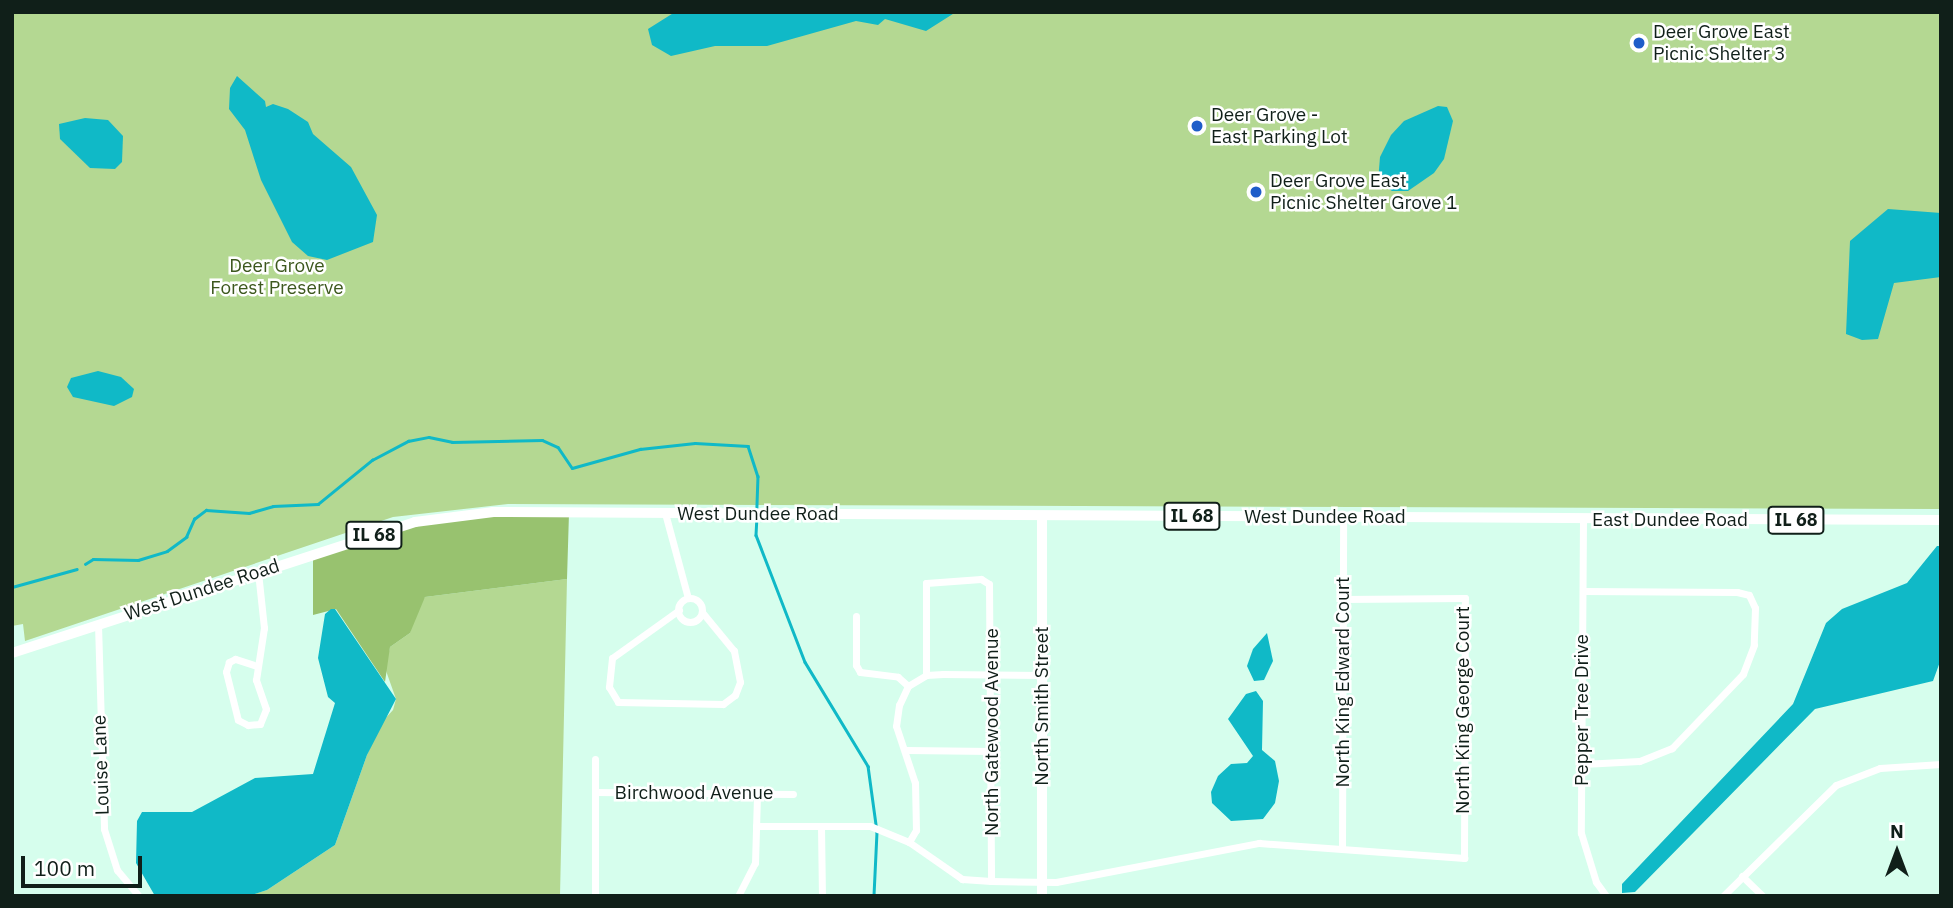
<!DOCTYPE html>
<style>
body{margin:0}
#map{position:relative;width:1953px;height:908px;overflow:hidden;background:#d6feed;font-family:"IBM Plex Sans",sans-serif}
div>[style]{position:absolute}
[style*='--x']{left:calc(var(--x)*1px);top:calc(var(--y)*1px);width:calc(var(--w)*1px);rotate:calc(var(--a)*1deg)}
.green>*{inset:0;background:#b4d892}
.forest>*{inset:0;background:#98c26f}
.water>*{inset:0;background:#10b9c7}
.stream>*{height:2.5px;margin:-1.25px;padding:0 1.25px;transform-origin:1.25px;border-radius:1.25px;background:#10b9c7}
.street>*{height:7px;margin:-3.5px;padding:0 3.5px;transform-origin:3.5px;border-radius:3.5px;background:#fff}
.street>.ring{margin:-3.5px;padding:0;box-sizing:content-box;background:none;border:7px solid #fff;border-radius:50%}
.secondary>*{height:10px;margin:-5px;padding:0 5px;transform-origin:5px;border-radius:5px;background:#fff}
.primary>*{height:10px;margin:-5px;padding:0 5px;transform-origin:5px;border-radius:5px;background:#fff}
.dots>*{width:19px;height:19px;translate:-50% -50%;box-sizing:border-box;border:4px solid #fff;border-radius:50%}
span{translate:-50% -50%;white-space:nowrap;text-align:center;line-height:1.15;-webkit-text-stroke:5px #fff;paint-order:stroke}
.shield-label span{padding:2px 5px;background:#fff;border:2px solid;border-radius:5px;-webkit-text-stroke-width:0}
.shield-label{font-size:18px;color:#101f19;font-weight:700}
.poi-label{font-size:19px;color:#101f19}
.left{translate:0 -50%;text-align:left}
.park-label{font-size:19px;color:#3d581e}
.street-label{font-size:19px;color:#101f19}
.frame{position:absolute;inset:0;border:14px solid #101f19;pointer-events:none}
.north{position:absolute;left:1862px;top:817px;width:70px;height:70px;-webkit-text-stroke:5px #fff;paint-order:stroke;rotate:0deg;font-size:19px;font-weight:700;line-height:28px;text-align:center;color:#101f19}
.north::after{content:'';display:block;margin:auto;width:24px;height:32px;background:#101f19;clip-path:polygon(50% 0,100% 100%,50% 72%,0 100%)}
.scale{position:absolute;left:21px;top:856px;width:121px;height:32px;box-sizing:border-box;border:4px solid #101f19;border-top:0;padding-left:9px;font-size:21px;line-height:24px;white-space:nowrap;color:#101f19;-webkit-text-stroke:5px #fff;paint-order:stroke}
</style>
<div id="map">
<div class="green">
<div style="clip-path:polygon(12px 12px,1941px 12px,1941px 509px,508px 504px,393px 517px,25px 641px,23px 624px,12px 626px)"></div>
<div style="clip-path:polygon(567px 579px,560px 896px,248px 896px,267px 890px,335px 845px,367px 755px,382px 722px,393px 710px,396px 699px,385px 668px,390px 647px,410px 633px,412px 616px,425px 597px)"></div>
</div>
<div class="forest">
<div style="clip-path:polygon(569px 513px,567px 579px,425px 597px,410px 633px,390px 647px,385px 682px,336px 609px,313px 615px,313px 554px,381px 533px,460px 517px)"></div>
</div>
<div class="water">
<div style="clip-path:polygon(675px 12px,956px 12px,926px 31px,885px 19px,878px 25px,856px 21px,767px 46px,715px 46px,671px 56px,652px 45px,648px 29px)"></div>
<div style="clip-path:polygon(237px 76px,265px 101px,266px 107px,273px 104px,288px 109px,308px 122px,313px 134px,351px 167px,377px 215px,373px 242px,327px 260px,308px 256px,292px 242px,261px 180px,245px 130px,229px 109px,230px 88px)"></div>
<div style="clip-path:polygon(1438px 106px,1447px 107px,1453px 121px,1444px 159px,1434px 173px,1408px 191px,1392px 191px,1378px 182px,1380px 157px,1391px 135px,1404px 121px)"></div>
<div style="clip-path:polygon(85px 118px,108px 120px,123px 136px,122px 162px,115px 169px,90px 168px,60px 139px,59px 124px)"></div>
<div style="clip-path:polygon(1888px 209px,1941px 213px,1941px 277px,1894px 283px,1878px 339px,1862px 340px,1846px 334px,1850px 241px)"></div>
<div style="clip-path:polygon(98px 371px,121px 377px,134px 389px,132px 397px,114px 406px,73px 397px,67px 387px,71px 378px)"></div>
<div style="clip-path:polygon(1937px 546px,1941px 546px,1941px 659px,1933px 681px,1815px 709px,1635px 892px,1622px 893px,1622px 884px,1793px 704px,1826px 623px,1842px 609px,1907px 583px)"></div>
<div style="clip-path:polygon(331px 609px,335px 609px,396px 699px,367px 755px,335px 845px,267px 890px,249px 896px,155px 896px,136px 863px,137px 821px,142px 812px,192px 812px,255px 778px,313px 774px,335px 703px,328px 697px,318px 658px,325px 614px)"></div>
<div style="clip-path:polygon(1267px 633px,1273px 661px,1264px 680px,1254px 681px,1247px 666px,1253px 649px)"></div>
<div style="clip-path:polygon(1256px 691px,1263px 701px,1262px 750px,1275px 761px,1279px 781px,1275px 803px,1263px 819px,1231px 821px,1212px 803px,1211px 792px,1218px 776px,1231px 764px,1247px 763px,1253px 756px,1228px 719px,1246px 694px)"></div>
</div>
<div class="stream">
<div style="--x:757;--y:516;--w:19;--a:93"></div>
<div style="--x:756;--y:535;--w:136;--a:68.9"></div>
<div style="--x:805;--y:662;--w:122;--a:58.8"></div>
<div style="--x:868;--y:766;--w:67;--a:82.2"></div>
<div style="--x:877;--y:832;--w:64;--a:92.7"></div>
<div style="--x:85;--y:564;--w:9;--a:-32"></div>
<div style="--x:93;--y:559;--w:45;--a:1.3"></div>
<div style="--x:138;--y:560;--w:30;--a:-17"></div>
<div style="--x:167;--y:551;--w:24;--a:-36"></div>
<div style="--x:186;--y:537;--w:20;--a:-66"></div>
<div style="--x:194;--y:519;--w:15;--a:-37"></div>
<div style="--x:206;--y:510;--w:43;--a:4"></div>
<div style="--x:249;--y:513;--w:25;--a:-16"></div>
<div style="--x:273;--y:506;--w:45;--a:-2.5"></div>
<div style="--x:318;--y:504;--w:70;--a:-39.2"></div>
<div style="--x:372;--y:460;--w:41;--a:-27.8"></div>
<div style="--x:408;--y:441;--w:21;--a:-11"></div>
<div style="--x:429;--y:437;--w:24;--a:12"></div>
<div style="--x:452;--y:442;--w:90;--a:-1.3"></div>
<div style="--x:542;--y:440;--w:17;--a:24"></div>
<div style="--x:558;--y:447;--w:25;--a:56"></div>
<div style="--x:572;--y:468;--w:71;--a:-15.6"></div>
<div style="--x:640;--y:449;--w:55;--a:-6.2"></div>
<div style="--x:695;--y:443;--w:53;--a:3.2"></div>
<div style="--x:748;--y:446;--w:32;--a:72"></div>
<div style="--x:758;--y:476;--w:34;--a:92"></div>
<div style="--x:12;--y:587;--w:67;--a:-15.5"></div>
</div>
<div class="street">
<div style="--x:665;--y:513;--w:88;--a:74.9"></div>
<div style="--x:1583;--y:519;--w:314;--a:90.4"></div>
<div style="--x:1581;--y:833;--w:51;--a:73"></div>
<div style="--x:1596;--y:882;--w:17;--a:54"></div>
<div style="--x:1583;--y:591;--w:154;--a:0.4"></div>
<div style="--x:1737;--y:592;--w:12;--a:14"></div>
<div style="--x:1749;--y:595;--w:14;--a:65"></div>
<div style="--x:1755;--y:608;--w:37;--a:92"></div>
<div style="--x:1754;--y:645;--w:31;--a:111"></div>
<div style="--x:1743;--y:674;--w:103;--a:133.8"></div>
<div style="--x:1672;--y:748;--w:35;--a:158"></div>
<div style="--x:1639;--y:761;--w:56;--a:176.9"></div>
<div class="ring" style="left:678px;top:598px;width:17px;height:17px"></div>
<div style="--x:679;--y:610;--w:82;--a:144.4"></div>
<div style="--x:612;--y:658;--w:29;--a:96"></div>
<div style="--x:609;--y:687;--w:17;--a:59"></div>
<div style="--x:618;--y:702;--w:105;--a:1.1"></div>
<div style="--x:723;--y:704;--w:15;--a:-37"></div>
<div style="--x:735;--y:695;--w:14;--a:-69"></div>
<div style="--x:740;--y:682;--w:32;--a:-101"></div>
<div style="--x:734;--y:651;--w:50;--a:-129.4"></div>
<div style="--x:856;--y:616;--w:49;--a:90"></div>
<div style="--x:856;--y:665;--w:8;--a:60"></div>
<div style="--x:860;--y:672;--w:38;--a:7"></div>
<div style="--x:898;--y:677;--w:13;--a:42"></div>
<div style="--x:98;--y:624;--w:205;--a:88.3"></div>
<div style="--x:104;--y:829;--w:43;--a:72.4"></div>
<div style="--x:117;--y:870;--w:34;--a:50"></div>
<div style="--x:257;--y:666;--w:23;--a:-162"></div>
<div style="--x:235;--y:659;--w:7;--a:153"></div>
<div style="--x:229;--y:662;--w:10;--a:107"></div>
<div style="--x:226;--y:672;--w:49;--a:76"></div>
<div style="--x:238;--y:720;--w:11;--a:27"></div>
<div style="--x:248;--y:725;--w:12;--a:-5"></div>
<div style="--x:260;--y:724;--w:16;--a:-68"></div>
<div style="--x:266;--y:709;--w:31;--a:-109"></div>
<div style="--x:256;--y:680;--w:53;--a:-81.3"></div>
<div style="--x:264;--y:628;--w:56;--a:-96.1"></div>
<div style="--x:926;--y:675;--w:92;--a:-90"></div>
<div style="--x:926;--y:583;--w:55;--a:-4.2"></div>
<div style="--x:981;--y:579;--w:9;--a:32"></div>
<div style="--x:989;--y:584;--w:297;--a:89.6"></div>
<div style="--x:908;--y:686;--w:21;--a:115"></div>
<div style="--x:899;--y:705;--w:21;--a:98"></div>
<div style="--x:896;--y:726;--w:60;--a:71.6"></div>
<div style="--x:915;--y:783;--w:47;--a:88.8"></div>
<div style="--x:916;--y:830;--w:14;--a:120"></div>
<div style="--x:908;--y:686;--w:21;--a:-31"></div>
<div style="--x:926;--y:675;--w:17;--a:-3"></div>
<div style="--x:943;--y:674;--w:99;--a:0.6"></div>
<div style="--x:907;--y:750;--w:84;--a:0.7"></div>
<div style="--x:595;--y:759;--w:137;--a:90"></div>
<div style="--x:595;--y:792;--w:198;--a:0.6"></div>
<div style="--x:756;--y:826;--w:114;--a:0"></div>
<div style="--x:870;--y:826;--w:42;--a:22.3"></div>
<div style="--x:909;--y:842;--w:65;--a:34.9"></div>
<div style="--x:962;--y:879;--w:29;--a:4"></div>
<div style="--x:991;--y:881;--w:65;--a:0.9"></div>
<div style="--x:1056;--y:882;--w:207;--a:-10.9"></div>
<div style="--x:1259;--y:843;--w:206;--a:4.2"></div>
<div style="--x:1464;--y:858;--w:260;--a:-89.8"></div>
<div style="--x:1465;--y:598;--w:122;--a:179.5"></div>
<div style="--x:821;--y:826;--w:70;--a:89.2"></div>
<div style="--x:1342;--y:847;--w:330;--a:-89.8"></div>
<div style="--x:1742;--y:876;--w:29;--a:44"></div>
<div style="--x:738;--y:896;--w:37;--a:-63"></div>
<div style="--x:755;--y:863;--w:69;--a:-88.3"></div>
<div style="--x:1723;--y:896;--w:158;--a:-44.5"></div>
<div style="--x:1836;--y:785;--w:47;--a:-21.1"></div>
<div style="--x:1880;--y:768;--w:61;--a:-3.8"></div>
</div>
<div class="secondary">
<div style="--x:1042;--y:516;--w:380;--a:90"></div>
</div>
<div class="primary">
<div style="--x:12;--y:653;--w:424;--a:-18"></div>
<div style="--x:415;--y:522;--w:79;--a:-7.3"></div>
<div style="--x:493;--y:512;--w:1448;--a:0.32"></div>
</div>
<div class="dots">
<div style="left:1639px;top:43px;background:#1e5dc9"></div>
<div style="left:1197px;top:126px;background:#1e5dc9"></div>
<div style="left:1256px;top:192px;background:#1e5dc9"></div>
</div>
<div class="shield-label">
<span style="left:1192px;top:516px">IL 68</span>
<span style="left:1796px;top:520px">IL 68</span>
<span style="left:374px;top:535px">IL 68</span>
</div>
<div class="poi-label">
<span class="left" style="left:1653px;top:43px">Deer Grove East<br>Picnic Shelter 3</span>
<span class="left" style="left:1211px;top:126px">Deer Grove -<br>East Parking Lot</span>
<span class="left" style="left:1270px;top:192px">Deer Grove East<br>Picnic Shelter Grove 1</span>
</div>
<div class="park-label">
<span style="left:277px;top:277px">Deer Grove<br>Forest Preserve</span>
</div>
<div class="street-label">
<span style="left:758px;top:514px">West Dundee Road</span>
<span style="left:1325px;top:517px">West Dundee Road</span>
<span style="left:1670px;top:520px">East Dundee Road</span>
<span style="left:202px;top:590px;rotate:-18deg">West Dundee Road</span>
<span style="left:1343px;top:682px;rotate:-90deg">North King Edward Court</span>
<span style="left:1042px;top:706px;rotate:-90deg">North Smith Street</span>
<span style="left:1463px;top:710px;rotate:-90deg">North King George Court</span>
<span style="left:1582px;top:710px;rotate:-90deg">Pepper Tree Drive</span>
<span style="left:992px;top:732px;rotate:-90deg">North Gatewood Avenue</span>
<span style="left:101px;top:765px;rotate:-92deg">Louise Lane</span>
<span style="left:694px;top:793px">Birchwood Avenue</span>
</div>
<div class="frame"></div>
<div class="north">N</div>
<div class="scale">100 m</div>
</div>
